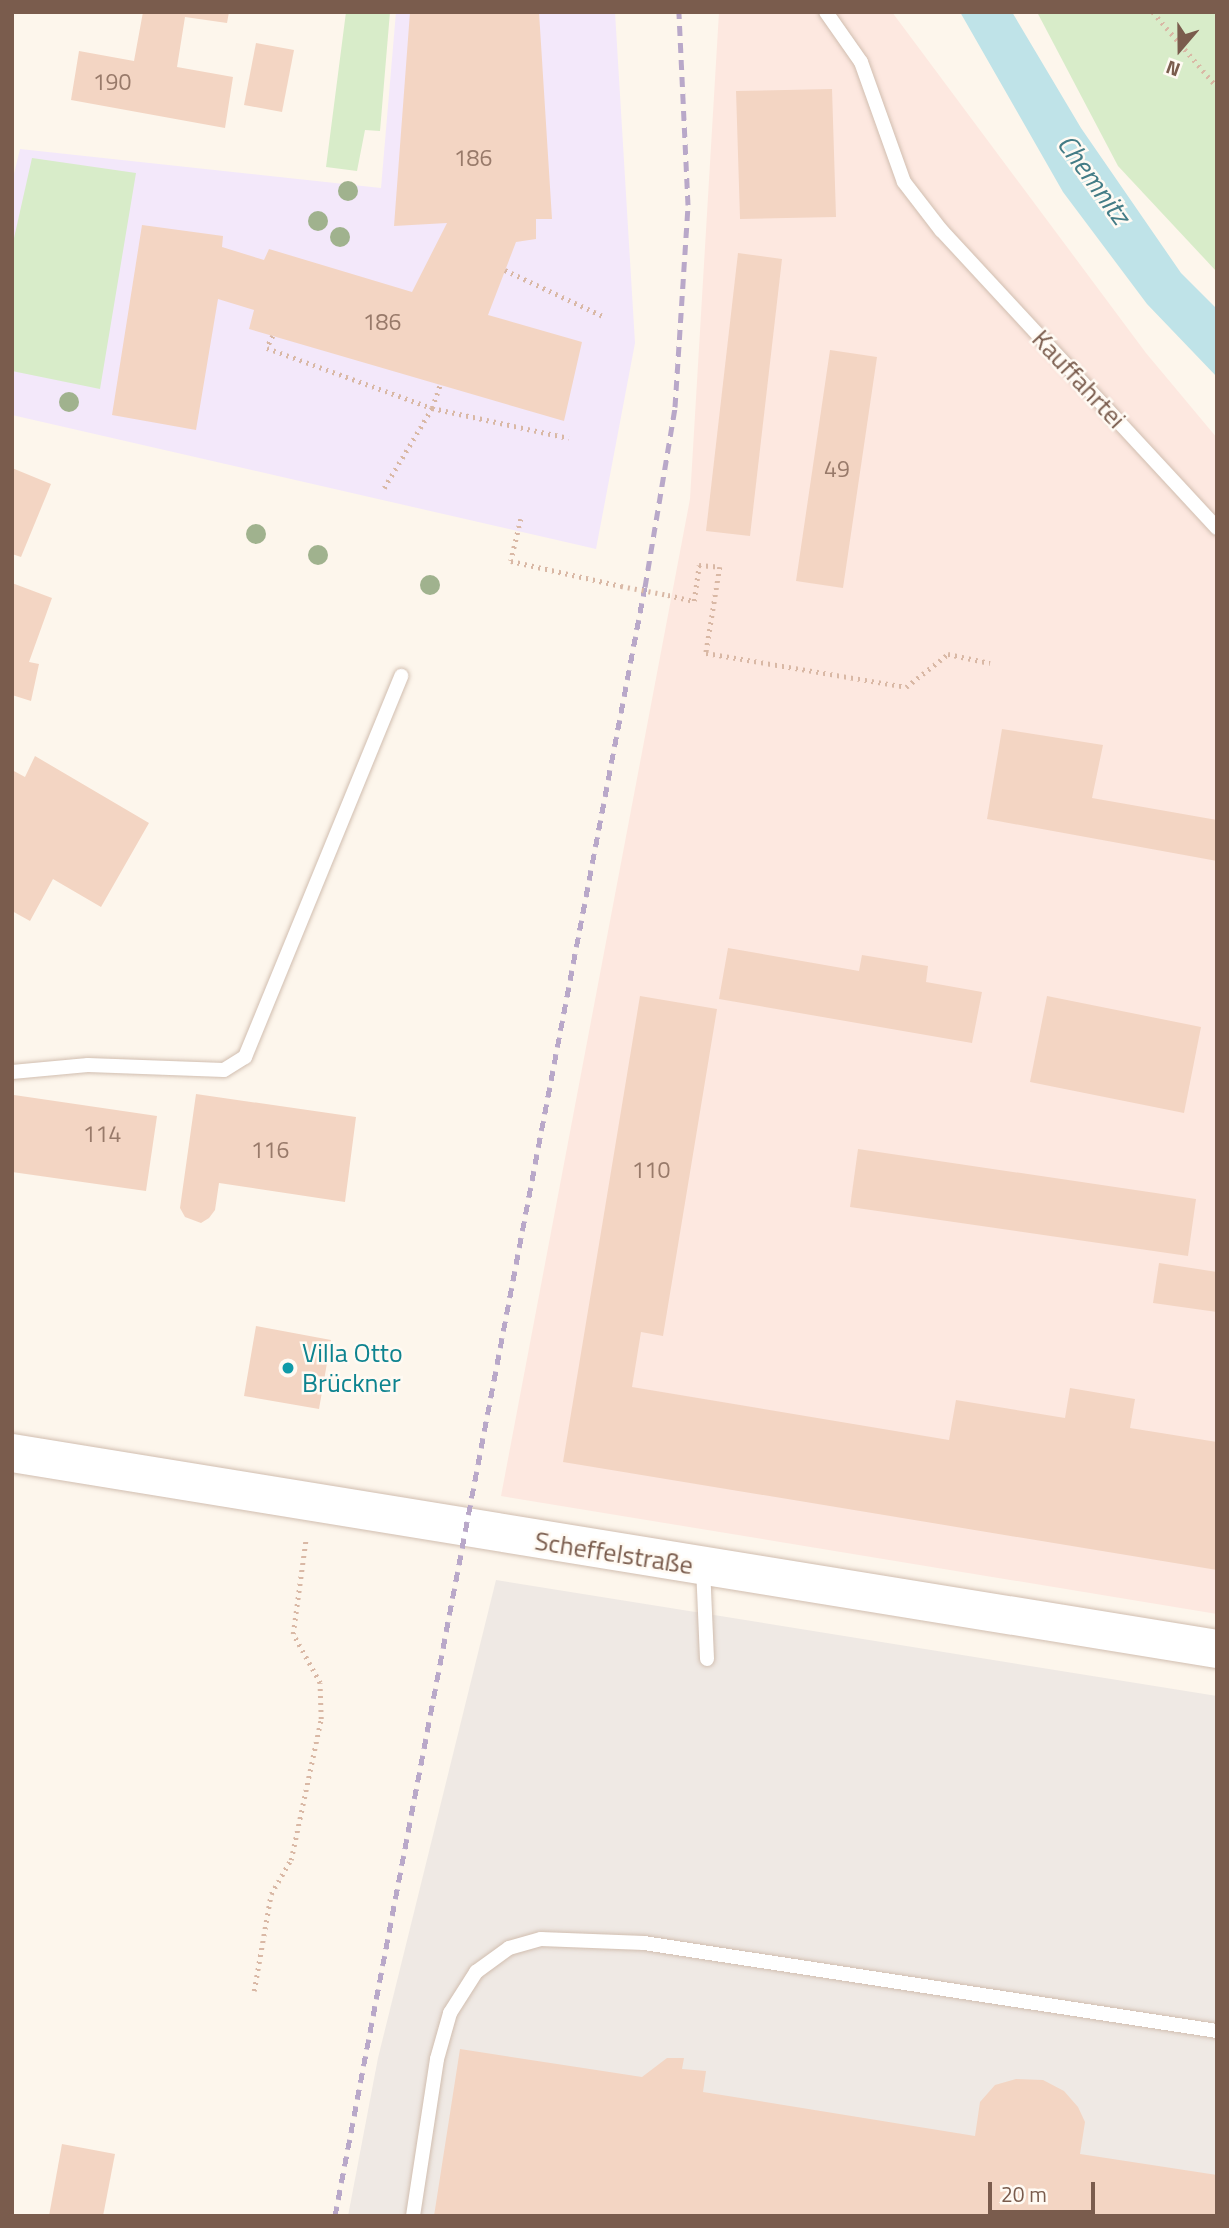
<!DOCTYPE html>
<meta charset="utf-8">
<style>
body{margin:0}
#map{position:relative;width:1229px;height:2228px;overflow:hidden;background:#fdf6ec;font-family:"Titillium Web",sans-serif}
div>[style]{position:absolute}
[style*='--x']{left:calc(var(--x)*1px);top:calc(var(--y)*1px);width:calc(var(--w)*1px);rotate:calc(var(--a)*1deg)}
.commercial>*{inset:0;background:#fde8e0}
.industrial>*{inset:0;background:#efe9e4}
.education>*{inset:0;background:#f3e8fa}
.green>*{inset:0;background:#d8ecc9}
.water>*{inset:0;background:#bfe3e8}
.building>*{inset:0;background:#f3d5c3}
.path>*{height:4.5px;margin-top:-2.25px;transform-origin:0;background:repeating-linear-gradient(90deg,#d9b8a5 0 2px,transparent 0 7px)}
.roads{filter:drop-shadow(0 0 2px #d1beb0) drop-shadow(0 0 2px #d1beb0)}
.lane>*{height:14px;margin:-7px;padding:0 7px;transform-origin:7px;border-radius:7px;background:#fff}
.secondary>*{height:38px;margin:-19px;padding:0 19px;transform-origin:19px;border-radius:19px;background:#fff}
.rail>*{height:5px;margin-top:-2.5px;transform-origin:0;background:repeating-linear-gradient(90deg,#b9a8c9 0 10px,transparent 0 17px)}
.path-bridge>*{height:4.5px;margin-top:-2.25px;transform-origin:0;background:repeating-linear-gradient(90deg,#d9b8a5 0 2px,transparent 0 7px)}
.trees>*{width:20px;height:20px;margin:-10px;border-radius:50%;background:#a0b28e}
.dots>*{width:19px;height:19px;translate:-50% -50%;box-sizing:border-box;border:4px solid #fffaf3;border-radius:50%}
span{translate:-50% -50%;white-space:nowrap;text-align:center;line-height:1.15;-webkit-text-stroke:5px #fffaf3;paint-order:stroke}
.number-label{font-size:23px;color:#987a6a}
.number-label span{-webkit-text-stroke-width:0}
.street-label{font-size:26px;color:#7a5c4d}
.culture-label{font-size:26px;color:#0d838f}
.left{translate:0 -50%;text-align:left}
.water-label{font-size:28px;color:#437c86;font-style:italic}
.frame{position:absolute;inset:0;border:14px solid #7a5c4d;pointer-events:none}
.north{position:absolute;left:1145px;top:14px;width:70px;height:70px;-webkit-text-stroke:5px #fffaf3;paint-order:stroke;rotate:200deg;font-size:19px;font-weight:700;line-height:28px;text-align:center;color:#7a5c4d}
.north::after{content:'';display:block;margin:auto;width:24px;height:32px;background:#7a5c4d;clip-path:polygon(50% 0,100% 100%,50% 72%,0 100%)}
.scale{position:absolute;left:988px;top:2182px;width:107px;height:32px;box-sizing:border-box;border:4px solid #7a5c4d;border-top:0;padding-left:9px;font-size:21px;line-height:24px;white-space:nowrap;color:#7a5c4d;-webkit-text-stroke:5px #fffaf3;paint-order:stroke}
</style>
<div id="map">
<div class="commercial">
<div style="clip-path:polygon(719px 12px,892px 12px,1146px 353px,1217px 438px,1217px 1614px,501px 1496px,690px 499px)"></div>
</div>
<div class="industrial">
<div style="clip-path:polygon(496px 1580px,1217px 1696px,1217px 2216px,348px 2216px,378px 2058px)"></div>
</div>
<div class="education">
<div style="clip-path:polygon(396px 12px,615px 12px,635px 343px,596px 549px,12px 415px,12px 182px,20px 149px,381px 188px)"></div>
</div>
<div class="green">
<div style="clip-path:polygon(346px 12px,390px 12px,380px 131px,365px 130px,357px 171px,326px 167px)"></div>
<div style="clip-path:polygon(1037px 12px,1217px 12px,1217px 272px,1118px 166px)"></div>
<div style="clip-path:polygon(32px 158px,136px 173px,100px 389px,12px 371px,12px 247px)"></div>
</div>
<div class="water">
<div style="clip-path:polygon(960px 12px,1012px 12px,1081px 128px,1181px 273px,1217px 309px,1217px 377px,1147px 304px,1063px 192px)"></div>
</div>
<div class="building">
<div style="clip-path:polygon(143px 12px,229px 12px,227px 23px,185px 17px,177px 67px,233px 77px,225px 128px,71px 100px,79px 51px,134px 61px)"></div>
<div style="clip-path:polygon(410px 12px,539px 12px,552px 219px,536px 219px,536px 239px,516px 242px,488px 315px,582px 342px,564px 421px,249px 329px,254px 310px,218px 299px,196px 430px,112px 415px,142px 225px,223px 236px,222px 247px,264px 260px,269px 249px,412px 292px,447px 223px,394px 226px)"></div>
<div style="clip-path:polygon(256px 43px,294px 50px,282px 112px,244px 105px)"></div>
<div style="clip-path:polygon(832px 89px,836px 217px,740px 219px,736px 91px)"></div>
<div style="clip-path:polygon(738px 253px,782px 259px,750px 536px,706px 531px)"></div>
<div style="clip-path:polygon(830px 350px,877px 357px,843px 588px,796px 581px)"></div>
<div style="clip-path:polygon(12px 468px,51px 484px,21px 557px,12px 554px)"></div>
<div style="clip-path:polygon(12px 583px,52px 598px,29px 662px,39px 664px,31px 701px,12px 695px)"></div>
<div style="clip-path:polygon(1002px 729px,1103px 745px,1092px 798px,1217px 820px,1217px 861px,987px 819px)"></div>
<div style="clip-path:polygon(35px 756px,149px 823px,101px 907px,53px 879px,30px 921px,12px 911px,12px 770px,25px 777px)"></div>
<div style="clip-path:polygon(728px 948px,859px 971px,862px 955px,928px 966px,926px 982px,982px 992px,972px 1043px,719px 999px)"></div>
<div style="clip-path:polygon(640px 996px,717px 1009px,663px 1336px,641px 1332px,632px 1387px,949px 1440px,956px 1400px,1065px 1418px,1070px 1388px,1135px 1399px,1130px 1428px,1217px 1442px,1217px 1570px,563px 1462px)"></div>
<div style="clip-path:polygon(1047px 996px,1201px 1027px,1184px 1113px,1030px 1082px)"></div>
<div style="clip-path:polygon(196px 1094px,356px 1117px,345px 1202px,219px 1183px,215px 1210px,209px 1218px,201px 1223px,185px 1217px,180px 1208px)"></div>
<div style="clip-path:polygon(14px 1095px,157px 1116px,146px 1191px,12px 1172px)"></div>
<div style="clip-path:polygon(858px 1149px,1196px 1199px,1188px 1256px,850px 1207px)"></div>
<div style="clip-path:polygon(1159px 1263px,1217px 1272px,1217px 1312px,1153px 1303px)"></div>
<div style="clip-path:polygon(256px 1326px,331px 1340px,319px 1409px,244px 1396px)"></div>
<div style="clip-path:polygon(460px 2049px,642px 2077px,667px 2058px,684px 2058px,682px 2069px,706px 2071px,703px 2092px,975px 2136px,980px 2102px,995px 2085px,1016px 2079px,1043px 2080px,1064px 2091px,1078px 2107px,1085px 2122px,1080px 2154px,1217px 2175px,1217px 2216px,434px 2216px)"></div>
<div style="clip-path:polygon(62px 2144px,115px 2154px,103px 2216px,49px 2216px)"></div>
</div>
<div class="path">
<div style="--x:1153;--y:12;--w:99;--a:49.5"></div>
<div style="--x:505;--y:270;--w:110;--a:25.2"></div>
<div style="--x:273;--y:336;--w:13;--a:117"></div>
<div style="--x:267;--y:348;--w:176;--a:20"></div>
<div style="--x:432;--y:408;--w:140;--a:12.4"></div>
<div style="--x:384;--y:488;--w:93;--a:-59"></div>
<div style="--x:432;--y:408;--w:24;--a:-71"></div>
<div style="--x:521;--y:519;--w:43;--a:103.4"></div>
<div style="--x:511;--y:561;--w:113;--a:12.8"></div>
<div style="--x:668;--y:595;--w:27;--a:13"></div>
<div style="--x:694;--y:601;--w:36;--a:-82"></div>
<div style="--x:699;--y:565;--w:21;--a:5"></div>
<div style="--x:720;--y:567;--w:87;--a:99.2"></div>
<div style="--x:706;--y:653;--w:203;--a:9.6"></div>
<div style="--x:906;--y:687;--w:53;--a:-38.2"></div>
<div style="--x:948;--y:654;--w:43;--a:12.1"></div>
<div style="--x:254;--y:1991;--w:98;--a:-80.1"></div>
<div style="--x:271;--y:1894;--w:39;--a:-60"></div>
<div style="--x:291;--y:1860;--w:144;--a:-78"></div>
<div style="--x:321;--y:1719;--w:36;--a:-92"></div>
<div style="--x:320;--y:1683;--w:56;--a:-118.9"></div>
<div style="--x:293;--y:1634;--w:97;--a:-82.3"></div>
</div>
<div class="roads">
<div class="lane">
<div style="--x:826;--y:12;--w:61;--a:55"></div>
<div style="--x:861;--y:62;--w:127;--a:70.3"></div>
<div style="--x:904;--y:182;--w:61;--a:52.4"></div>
<div style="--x:941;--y:230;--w:406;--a:47.2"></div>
<div style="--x:12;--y:1072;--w:76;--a:-5.3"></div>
<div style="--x:88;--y:1065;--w:136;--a:2.1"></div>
<div style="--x:224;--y:1070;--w:25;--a:-32"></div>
<div style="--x:245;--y:1057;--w:412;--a:-67.7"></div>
<div style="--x:703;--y:1567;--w:92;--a:87.5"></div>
<div style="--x:413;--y:2216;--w:159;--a:-81.3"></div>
<div style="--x:437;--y:2059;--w:48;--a:-74.2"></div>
<div style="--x:450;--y:2013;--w:49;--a:-57.6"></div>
<div style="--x:476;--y:1972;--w:41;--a:-36"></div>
<div style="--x:509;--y:1948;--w:33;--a:-16"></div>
<div style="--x:541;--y:1939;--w:103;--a:2.2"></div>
<div style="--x:644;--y:1943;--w:580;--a:8.73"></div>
</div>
<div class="secondary">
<div style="--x:12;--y:1453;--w:1221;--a:9.24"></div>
</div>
</div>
<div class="rail">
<div style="--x:335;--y:2216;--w:1658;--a:-79.23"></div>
<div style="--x:645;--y:587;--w:182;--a:-80.5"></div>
<div style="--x:675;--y:407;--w:202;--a:-86.3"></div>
<div style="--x:688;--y:205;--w:193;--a:-92.7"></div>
</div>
<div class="path-bridge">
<div style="--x:621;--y:586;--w:48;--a:10.8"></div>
</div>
<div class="trees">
<div style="left:348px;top:191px"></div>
<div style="left:318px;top:221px"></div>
<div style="left:340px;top:237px"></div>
<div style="left:69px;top:402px"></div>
<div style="left:256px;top:534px"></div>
<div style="left:318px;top:555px"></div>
<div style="left:430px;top:585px"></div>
</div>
<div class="dots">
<div style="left:288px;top:1368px;background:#0f9aa8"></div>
</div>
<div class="number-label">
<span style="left:112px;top:82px">190</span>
<span style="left:473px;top:158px">186</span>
<span style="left:382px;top:322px">186</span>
<span style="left:837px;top:469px">49</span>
<span style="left:102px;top:1134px">114</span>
<span style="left:270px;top:1150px">116</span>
<span style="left:651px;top:1170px">110</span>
</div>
<div class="street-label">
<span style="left:1079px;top:379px;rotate:47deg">Kauffahrtei</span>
<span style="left:614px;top:1553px;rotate:9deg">Scheffelstraße</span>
</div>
<div class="culture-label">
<span class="left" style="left:302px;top:1368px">Villa Otto<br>Brückner</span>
</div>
<div class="water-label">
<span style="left:1094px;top:179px;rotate:54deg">Chemnitz</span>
</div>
<div class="frame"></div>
<div class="north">N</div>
<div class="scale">20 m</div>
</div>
